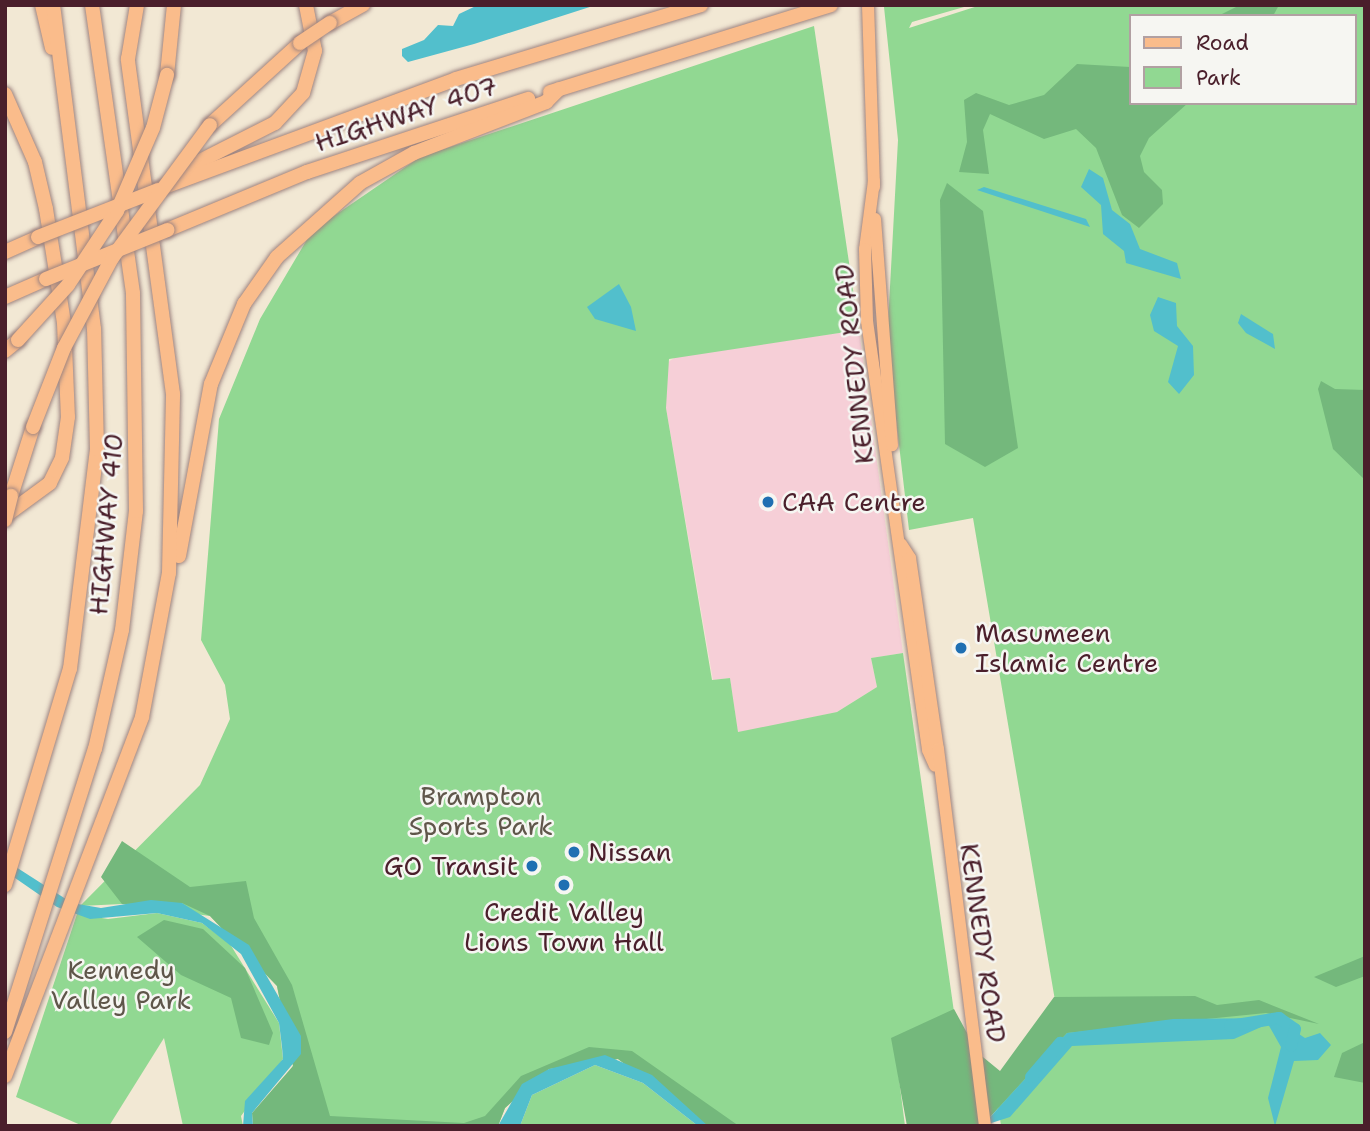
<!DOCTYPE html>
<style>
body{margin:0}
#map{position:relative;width:1370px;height:1131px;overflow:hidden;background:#f2e8d4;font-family:"Shantell Sans",sans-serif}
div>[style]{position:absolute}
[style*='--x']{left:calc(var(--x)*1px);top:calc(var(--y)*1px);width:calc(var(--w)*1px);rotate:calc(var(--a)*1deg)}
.built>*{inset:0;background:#f6cfd7}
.green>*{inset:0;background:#91d892}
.forest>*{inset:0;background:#74b87c}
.water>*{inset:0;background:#52bfcc}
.river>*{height:12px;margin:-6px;padding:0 6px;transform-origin:6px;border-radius:6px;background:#52bfcc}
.roads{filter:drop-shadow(0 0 2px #9e8480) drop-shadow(0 0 2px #9e8480)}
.major>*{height:12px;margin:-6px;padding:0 6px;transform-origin:6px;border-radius:6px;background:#fabc8b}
.highway>*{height:14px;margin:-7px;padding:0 7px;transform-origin:7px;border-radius:7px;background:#fabc8b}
.bridges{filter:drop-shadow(0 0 2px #9e8480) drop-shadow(0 0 2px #9e8480)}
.highway-bridge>*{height:14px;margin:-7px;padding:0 7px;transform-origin:7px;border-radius:7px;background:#fabc8b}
.dots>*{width:19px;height:19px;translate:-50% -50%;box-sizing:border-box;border:4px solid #f6f6f2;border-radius:50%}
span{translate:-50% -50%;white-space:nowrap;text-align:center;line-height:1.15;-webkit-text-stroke:5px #f6f6f2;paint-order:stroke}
.street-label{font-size:26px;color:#4a1f2b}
.poi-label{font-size:26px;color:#4a1f2b}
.left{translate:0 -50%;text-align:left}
.right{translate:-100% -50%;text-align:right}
.park-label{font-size:26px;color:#5f564a}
.frame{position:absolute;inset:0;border:7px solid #4a1f2b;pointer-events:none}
.legend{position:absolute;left:1129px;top:14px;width:228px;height:91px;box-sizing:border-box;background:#f6f6f2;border:2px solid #b1a0a2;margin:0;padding:9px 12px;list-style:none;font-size:21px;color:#4a1f2b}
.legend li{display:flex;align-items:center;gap:14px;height:35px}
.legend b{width:35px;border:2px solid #b1a0a2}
</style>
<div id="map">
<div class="built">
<div style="clip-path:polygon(859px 330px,903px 653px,871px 658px,877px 687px,837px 712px,738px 733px,730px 678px,713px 680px,666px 408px,665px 364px,676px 357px)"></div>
</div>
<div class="green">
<div style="clip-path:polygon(evenodd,971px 5px,912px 22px,909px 28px,981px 5px,1365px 5px,1365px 1126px,1001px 1126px,997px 1097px,1059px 1024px,973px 518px,909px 530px,887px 342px,898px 140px,884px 7px,971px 5px,1130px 16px,1354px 16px,1354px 103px,1130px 103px,1130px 16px)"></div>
<div style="clip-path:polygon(814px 26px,859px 330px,669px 359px,666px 408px,712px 680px,730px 678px,738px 732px,837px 712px,877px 687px,871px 658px,903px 653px,956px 1026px,894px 1040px,905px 1126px,708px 1126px,618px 1059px,549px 1069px,505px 1108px,498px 1126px,253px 1126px,293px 1066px,277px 986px,210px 916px,122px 904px,80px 906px,200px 785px,230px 719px,225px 685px,201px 640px,219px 419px,260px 319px,312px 231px,420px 157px)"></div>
<div style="clip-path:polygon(157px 913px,202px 923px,230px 944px,279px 1023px,283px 1059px,241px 1116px,243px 1126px,183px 1126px,164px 1038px,109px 1126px,83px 1126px,16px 1097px,77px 914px,108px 919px)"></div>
<div style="clip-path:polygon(595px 1065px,643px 1083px,698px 1126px,520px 1126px,532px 1095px)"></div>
</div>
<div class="forest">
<div style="clip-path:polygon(1240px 5px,1279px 5px,1273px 16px,1218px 16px)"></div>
<div style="clip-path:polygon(1077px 64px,1130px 67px,1130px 103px,1188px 103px,1149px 138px,1140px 156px,1144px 172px,1162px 190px,1163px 204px,1139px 228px,1122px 215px,1096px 148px,1076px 129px,1044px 139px,990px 114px,983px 130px,989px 174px,959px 172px,967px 142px,964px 100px,976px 93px,1009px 105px,1044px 95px)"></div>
<div style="clip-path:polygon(947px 183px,983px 211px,1018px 448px,985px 467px,945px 444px,940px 200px)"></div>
<div style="clip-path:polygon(1321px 381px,1335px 389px,1365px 390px,1364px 479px,1333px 449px,1318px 389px)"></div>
<div style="clip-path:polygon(122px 841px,190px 887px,246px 881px,254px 918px,292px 985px,330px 1116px,464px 1123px,485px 1116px,521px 1076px,589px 1047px,632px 1051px,739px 1126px,708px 1126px,618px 1059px,549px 1069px,505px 1108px,498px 1126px,253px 1126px,252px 1113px,293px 1066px,277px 986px,210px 916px,182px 903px,122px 904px,101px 877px)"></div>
<div style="clip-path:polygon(164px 920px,203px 929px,245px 968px,273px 1033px,269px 1045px,241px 1038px,231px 998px,181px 975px,137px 937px)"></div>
<div style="clip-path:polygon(1365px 956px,1365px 976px,1336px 987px,1314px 977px)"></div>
<div style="clip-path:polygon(1195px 996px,1217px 1005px,1259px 1000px,1319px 1024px,1266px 1013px,1067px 1033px,982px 1126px,907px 1126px,891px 1038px,954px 1009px,978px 1053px,1000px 1071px,1054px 997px)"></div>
<div style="clip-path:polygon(1365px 1042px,1365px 1083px,1334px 1077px,1342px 1053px)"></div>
</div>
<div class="water">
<div style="clip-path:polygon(478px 5px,596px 5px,474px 44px,408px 62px,402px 56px,402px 49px,424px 40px,438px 25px,453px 26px,459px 14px)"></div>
<div style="clip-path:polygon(1089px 169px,1103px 178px,1112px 210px,1130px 224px,1140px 249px,1177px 263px,1181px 279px,1126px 263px,1124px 251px,1103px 234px,1101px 205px,1081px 187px)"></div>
<div style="clip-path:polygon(984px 187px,1086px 219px,1090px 227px,977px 190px)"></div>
<div style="clip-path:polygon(619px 284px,631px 307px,636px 331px,595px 319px,587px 307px)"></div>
<div style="clip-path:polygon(1158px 297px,1176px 303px,1177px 326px,1193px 346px,1194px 375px,1179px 394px,1168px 382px,1178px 346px,1154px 331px,1150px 315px)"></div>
<div style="clip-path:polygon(1241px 314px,1273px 334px,1275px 349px,1246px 333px,1238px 323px)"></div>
<div style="clip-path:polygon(5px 860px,72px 903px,101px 908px,151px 900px,182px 903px,249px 945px,301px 1036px,301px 1054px,252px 1113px,253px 1126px,243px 1126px,245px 1101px,283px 1059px,282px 1047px,279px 1023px,241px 954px,202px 923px,157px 913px,90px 919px,57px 907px,5px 871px)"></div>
<div style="clip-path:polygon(1275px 1018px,1305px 1038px,1320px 1033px,1331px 1045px,1318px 1060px,1294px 1061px,1275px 1126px,1268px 1098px,1281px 1047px,1268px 1024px,1234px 1039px,1072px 1046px,1010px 1117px,982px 1126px,1067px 1033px,1173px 1019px)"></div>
<div style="clip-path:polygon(605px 1055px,652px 1075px,708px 1126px,698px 1126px,643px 1083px,595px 1065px,532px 1095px,520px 1126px,498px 1126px,522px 1084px,549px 1069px)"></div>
</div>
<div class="river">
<div style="--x:1230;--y:1026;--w:50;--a:-9.3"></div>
<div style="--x:1279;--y:1018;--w:19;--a:35"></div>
<div style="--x:1295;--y:1029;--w:17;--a:103"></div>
<div style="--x:1031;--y:1077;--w:45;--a:-49.5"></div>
</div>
<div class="roads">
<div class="major">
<div style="--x:868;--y:5;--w:182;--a:88.1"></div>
<div style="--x:874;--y:181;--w:69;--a:97.5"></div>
<div style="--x:865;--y:249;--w:72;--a:88.4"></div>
<div style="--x:867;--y:321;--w:433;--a:81.9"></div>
<div style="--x:928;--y:750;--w:17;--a:66"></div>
<div style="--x:875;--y:219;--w:227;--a:85.7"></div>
<div style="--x:901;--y:544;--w:17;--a:57"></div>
<div style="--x:910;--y:558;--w:193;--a:81.7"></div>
<div style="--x:938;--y:749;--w:380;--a:82.9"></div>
</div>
<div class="highway">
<div style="--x:42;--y:5;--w:44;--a:76.9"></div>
<div style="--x:330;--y:23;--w:38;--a:-29"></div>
<div style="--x:167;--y:75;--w:70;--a:-84.3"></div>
<div style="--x:550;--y:92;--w:294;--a:-17.2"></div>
<div style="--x:5;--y:94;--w:74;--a:66.2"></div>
<div style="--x:35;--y:162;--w:48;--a:76.8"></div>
<div style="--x:46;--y:209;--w:115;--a:81"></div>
<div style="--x:64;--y:323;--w:94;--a:87.6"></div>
<div style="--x:68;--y:417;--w:41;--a:98.3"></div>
<div style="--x:62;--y:458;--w:28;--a:116"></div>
<div style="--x:50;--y:483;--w:56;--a:143.7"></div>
<div style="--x:210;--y:125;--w:122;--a:-42.3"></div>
<div style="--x:181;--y:179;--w:22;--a:-47"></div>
<div style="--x:196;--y:163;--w:89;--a:-26.9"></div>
<div style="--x:275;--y:123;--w:41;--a:-47"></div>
<div style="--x:303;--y:93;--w:44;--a:-74.1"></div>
<div style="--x:315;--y:51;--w:47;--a:-101.1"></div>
<div style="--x:159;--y:189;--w:317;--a:-20.3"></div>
<div style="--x:456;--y:79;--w:256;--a:-16.8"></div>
<div style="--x:167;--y:230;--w:152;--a:-22.5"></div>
<div style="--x:307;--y:172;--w:233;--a:-18.3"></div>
<div style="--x:5;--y:252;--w:36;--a:-24"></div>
<div style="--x:5;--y:297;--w:45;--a:-23.7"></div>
<div style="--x:5;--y:351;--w:17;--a:-40"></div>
<div style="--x:11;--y:496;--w:72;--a:-72.3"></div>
<div style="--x:179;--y:556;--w:175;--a:-79.5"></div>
<div style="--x:211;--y:384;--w:87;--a:-67.6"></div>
<div style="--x:244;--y:304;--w:57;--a:-54.9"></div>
<div style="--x:277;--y:257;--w:111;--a:-41.7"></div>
<div style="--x:360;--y:183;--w:62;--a:-29.1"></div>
<div style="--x:414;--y:153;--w:142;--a:-21.1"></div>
<div style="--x:546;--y:102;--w:18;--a:-45"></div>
<div style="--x:5;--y:885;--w:226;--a:-73.3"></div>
<div style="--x:70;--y:669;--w:222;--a:-83"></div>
<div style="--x:97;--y:449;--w:120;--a:-91.4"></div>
<div style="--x:94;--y:329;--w:327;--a:-97.2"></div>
<div style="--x:5;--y:1032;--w:297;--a:-72.4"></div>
<div style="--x:95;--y:749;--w:122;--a:-77.2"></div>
<div style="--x:122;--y:630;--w:120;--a:-83.3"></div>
<div style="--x:136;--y:511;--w:218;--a:-90.8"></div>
<div style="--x:133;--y:293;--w:291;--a:-98.1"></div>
<div style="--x:5;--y:1076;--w:384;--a:-69.1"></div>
<div style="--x:142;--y:717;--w:147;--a:-79.4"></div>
<div style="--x:169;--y:573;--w:179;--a:-88.7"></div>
<div style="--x:173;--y:394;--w:338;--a:-97.7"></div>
<div style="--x:128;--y:59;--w:55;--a:-80.5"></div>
</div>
</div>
<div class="bridges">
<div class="highway-bridge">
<div style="--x:300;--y:43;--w:36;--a:-34"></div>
<div style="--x:38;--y:237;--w:129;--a:-21.4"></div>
<div style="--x:46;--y:279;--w:131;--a:-22"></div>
<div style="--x:18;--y:340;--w:74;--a:-47.7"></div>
<div style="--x:68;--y:285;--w:89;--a:-56.5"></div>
<div style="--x:117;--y:211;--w:90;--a:-66.6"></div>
<div style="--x:153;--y:128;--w:55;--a:-75.2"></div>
<div style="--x:33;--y:427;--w:85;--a:-68.6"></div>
<div style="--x:64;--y:348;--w:102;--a:-61.9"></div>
<div style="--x:112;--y:258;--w:165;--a:-53.6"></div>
<div style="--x:5;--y:520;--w:25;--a:-76"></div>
</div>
</div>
<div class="dots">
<div style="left:768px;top:502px;background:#1f6fb2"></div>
<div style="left:961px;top:648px;background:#1f6fb2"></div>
<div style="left:574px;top:852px;background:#1f6fb2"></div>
<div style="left:532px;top:866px;background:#1f6fb2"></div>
<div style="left:564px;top:885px;background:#1f6fb2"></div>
</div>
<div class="street-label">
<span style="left:406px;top:114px;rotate:-18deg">HIGHWAY 407</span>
<span style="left:854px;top:364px;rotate:-96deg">KENNEDY ROAD</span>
<span style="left:106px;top:524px;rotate:-85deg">HIGHWAY 410</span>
<span style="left:983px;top:943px;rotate:82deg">KENNEDY ROAD</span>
</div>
<div class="poi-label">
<span class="left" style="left:782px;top:502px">CAA Centre</span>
<span class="left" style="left:975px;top:648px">Masumeen<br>Islamic Centre</span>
<span class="left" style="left:588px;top:852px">Nissan</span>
<span class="right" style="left:518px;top:866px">GO Transit</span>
<span style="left:564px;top:927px">Credit Valley<br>Lions Town Hall</span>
</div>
<div class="park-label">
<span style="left:481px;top:811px">Brampton<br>Sports Park</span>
<span style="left:121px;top:985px">Kennedy<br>Valley Park</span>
</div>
<div class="frame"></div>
<ul class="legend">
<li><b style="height:9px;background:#fabc8b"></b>Road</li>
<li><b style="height:19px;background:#91d892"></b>Park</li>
</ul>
</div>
